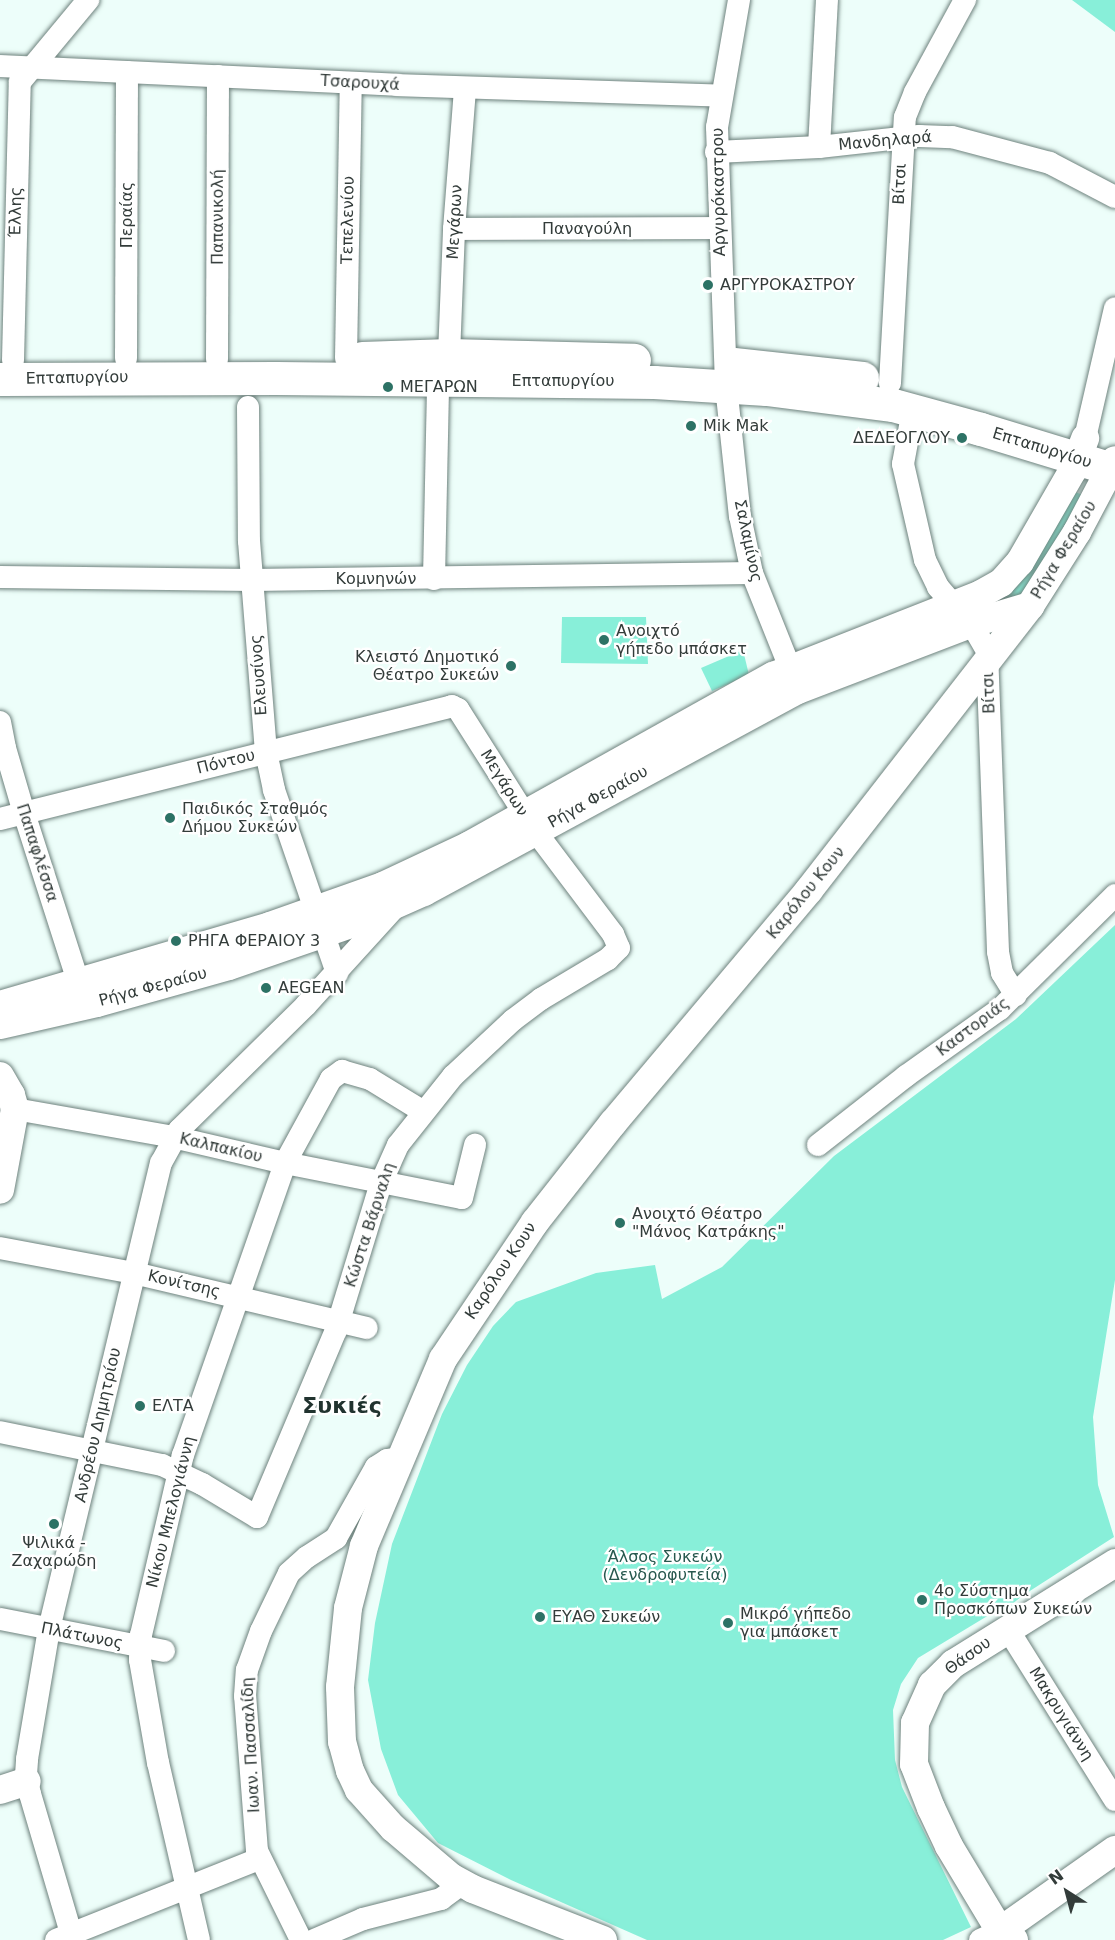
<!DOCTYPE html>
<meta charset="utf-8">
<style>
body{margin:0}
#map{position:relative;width:1115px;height:1940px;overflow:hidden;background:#edfefa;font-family:"DejaVu Sans",sans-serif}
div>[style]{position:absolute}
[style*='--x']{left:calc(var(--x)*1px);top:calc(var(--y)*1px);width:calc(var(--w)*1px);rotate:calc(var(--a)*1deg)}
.green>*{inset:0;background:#88efd9}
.roads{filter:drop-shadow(0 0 2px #6e827d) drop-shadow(0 0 2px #6e827d)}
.minor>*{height:22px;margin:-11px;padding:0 11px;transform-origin:11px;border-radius:11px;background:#fff}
.tertiary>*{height:28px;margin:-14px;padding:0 14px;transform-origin:14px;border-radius:14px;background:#fff}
.secondary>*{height:33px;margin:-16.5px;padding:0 16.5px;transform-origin:16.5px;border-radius:16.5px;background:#fff}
.dots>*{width:16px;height:16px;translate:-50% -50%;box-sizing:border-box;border:3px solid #fff;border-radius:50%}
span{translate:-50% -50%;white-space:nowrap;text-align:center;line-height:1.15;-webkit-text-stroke:4.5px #fff;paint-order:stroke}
.street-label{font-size:16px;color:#333c3a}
.poi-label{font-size:16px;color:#333c3a}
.left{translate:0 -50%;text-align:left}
.right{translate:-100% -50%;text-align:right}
.park-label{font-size:16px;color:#27584e}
.district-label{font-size:22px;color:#21332f;font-weight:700}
.north{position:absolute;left:1037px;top:1862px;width:60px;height:60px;-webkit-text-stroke:4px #fff;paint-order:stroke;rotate:324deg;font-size:16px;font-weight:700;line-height:24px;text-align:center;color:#333c3a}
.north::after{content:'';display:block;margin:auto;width:21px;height:27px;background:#333c3a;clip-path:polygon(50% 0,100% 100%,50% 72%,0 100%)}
</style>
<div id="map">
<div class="green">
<div style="clip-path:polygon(1072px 0,1115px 0,1115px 32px)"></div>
<div style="clip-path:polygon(1075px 492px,1083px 495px,1044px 567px,1019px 597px,981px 605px)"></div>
<div style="clip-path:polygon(562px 617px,646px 617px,648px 664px,561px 663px)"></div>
<div style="clip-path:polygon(743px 650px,749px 675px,712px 691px,701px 668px)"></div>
<div style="clip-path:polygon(1115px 925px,1115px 1280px,1093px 1417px,1098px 1485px,1114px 1537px,1022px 1596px,999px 1615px,994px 1612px,918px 1658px,901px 1684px,893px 1710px,895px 1760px,902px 1787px,971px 1927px,943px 1940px,647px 1940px,511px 1880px,438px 1843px,398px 1795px,381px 1749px,368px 1680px,375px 1623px,392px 1544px,442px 1414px,467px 1365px,493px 1326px,516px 1302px,596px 1273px,655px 1265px,662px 1299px,722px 1267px,834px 1156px,1016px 1019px)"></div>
</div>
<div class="roads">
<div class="minor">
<div style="--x:739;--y:0;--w:129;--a:99.8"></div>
<div style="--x:717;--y:127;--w:259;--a:88"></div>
<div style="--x:726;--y:386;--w:131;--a:83.9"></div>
<div style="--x:740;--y:516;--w:58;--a:78.1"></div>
<div style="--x:752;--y:573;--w:118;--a:68.2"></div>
<div style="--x:0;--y:66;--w:397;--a:2.7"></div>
<div style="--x:397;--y:85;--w:324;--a:1.9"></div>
<div style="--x:819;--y:147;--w:147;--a:-86.9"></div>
<div style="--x:716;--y:152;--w:103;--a:-2.8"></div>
<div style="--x:819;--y:147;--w:101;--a:-6.3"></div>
<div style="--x:919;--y:136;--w:33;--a:2"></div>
<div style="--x:952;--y:137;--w:101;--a:14.9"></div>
<div style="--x:1050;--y:163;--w:73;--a:27.6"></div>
<div style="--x:454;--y:229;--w:266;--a:-0.2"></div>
<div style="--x:449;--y:355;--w:126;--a:-87.7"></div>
<div style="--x:454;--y:229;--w:141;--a:-85.5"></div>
<div style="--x:126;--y:358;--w:286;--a:-89.8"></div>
<div style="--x:346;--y:358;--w:275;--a:-89"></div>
<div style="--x:217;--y:359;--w:283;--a:-89.8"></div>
<div style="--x:13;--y:360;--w:278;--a:-88.6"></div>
<div style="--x:20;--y:82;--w:107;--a:-50.3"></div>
<div style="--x:890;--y:383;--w:266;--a:-86.8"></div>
<div style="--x:905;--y:117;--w:27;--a:-68"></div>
<div style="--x:915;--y:92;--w:105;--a:-61.5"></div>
<div style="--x:248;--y:407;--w:134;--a:89.6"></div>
<div style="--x:249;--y:541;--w:212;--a:85.4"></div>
<div style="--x:266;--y:752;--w:39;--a:78"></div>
<div style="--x:274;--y:790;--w:194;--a:71"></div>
<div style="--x:913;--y:410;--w:55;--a:100.5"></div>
<div style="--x:903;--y:464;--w:98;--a:77.1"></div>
<div style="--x:925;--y:560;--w:30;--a:64"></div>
<div style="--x:938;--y:587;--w:57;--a:49.3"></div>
<div style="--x:975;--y:630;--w:24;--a:60"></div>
<div style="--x:987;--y:651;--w:301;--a:87.9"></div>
<div style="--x:998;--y:952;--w:21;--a:79"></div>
<div style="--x:1002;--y:973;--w:26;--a:58"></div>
<div style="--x:1085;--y:438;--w:133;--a:-77"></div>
<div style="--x:0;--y:577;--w:252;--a:0.7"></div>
<div style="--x:252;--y:580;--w:500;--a:-0.8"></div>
<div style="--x:434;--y:579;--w:199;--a:-88.8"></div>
<div style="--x:0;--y:722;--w:26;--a:79"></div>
<div style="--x:5;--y:748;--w:68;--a:73.7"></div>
<div style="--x:24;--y:813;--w:180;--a:72.2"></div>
<div style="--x:0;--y:819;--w:466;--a:-14"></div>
<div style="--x:452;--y:706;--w:7;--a:27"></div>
<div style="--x:458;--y:709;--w:146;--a:57.6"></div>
<div style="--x:536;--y:832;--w:128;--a:53"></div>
<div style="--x:613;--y:934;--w:15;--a:67"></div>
<div style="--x:619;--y:948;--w:16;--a:135"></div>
<div style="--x:608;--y:959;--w:78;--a:149.2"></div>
<div style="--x:541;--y:999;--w:35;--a:143"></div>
<div style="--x:513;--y:1020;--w:82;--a:137"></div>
<div style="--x:453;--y:1076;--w:88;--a:128.6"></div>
<div style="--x:398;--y:1145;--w:42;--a:114.1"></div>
<div style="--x:381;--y:1183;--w:154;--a:107"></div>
<div style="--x:336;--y:1330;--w:203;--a:112.9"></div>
<div style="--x:257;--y:1517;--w:64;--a:-149"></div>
<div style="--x:202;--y:1484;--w:44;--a:-154.6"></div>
<div style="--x:162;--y:1465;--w:165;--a:-168.5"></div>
<div style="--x:15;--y:1109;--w:160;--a:10"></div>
<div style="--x:173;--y:1137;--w:115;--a:13.1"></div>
<div style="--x:285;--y:1163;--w:180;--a:11.2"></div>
<div style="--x:462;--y:1198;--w:55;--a:-76.2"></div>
<div style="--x:818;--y:1145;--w:112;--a:-38.1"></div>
<div style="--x:906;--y:1076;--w:115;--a:-35.5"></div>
<div style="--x:1000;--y:1009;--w:162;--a:-44.7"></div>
<div style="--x:0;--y:1248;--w:136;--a:10.6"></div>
<div style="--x:134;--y:1273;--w:239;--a:13.3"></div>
<div style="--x:0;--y:1619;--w:167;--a:11"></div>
<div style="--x:1007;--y:1628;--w:203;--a:57.9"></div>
<div style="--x:56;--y:1940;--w:219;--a:-21.8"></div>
<div style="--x:73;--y:1940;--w:152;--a:-106.4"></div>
<div style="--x:30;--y:1794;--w:19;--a:-102"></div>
<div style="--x:26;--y:1775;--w:16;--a:-86"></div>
<div style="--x:27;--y:1759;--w:132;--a:-80.4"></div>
<div style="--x:49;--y:1629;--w:479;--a:-76.5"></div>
<div style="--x:161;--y:1163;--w:38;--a:-61"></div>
<div style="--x:179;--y:1130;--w:178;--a:-44.5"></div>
<div style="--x:306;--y:1005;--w:135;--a:-47.7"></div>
<div style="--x:199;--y:1940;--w:182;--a:-103"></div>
<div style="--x:158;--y:1763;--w:105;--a:-99.9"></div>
<div style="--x:140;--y:1660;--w:25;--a:-88"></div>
<div style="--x:141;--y:1635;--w:185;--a:-76.9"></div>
<div style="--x:183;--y:1455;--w:309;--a:-70.7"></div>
<div style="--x:285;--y:1163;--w:96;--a:-61.3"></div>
<div style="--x:331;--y:1079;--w:14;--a:-36"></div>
<div style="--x:342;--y:1071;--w:29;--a:16"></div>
<div style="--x:370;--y:1079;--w:61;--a:31.6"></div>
<div style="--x:301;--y:1940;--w:99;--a:-116.3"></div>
<div style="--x:257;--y:1851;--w:155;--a:-94.4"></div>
<div style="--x:245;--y:1696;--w:26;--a:-86"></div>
<div style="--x:247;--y:1670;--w:41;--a:-70.3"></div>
<div style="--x:261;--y:1631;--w:64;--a:-64.2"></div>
<div style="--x:289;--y:1573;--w:24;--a:-42"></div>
<div style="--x:307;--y:1557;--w:35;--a:-33"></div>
<div style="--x:336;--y:1538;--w:81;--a:-60.6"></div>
<div style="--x:376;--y:1467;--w:13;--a:-32"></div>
<div style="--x:387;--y:1460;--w:13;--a:-9"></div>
<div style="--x:314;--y:1940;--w:53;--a:-23.2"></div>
<div style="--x:363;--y:1919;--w:81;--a:-14.4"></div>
<div style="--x:441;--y:1899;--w:26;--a:-36"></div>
<div style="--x:980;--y:1940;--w:22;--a:-24"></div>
</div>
<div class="tertiary">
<div style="--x:0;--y:1005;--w:281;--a:-16.3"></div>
<div style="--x:270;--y:926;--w:120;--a:-19.5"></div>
<div style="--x:383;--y:886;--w:96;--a:-25.2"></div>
<div style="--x:470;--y:845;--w:347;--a:-29.2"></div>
<div style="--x:773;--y:676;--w:224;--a:-21.5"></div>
<div style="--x:981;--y:594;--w:23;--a:-29"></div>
<div style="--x:1001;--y:583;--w:28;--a:-48"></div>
<div style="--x:1020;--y:562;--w:106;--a:-60.1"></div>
<div style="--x:1073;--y:470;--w:34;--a:-69"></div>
<div style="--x:0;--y:1025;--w:99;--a:-12.8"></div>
<div style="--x:97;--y:1003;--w:137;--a:-15.7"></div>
<div style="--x:229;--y:966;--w:132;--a:-19"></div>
<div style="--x:354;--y:923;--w:77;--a:-23.9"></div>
<div style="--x:424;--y:892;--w:425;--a:-28.4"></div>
<div style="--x:798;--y:690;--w:184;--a:-21"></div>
<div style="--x:970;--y:624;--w:63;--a:-16.7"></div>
<div style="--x:1030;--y:606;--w:88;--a:-57.6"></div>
<div style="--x:1077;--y:532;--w:81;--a:-62.2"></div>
<div style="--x:0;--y:1076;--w:22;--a:60"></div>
<div style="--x:11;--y:1095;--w:15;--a:74"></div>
<div style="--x:15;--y:1109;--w:82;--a:100.5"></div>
<div style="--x:0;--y:1790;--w:28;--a:-18"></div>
<div style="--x:1000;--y:1931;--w:141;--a:-35.2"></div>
<div style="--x:603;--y:1940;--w:140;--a:-158.6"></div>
<div style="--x:473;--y:1889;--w:24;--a:-152"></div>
<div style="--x:452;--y:1878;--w:77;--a:-139.7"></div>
<div style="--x:393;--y:1828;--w:51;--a:-131.8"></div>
<div style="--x:359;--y:1790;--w:21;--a:-115"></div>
<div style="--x:350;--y:1771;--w:30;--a:-105"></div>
<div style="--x:342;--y:1742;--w:55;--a:-92.1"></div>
<div style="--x:340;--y:1687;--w:79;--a:-84.2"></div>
<div style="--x:348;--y:1608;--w:64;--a:-75.5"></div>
<div style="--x:364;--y:1546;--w:203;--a:-67.1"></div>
<div style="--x:443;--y:1359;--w:165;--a:-56.1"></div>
<div style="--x:535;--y:1222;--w:126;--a:-51.8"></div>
<div style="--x:613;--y:1123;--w:304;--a:-49.9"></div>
<div style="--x:809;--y:890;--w:360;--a:-52.1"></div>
<div style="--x:1014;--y:1940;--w:17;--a:-147"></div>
<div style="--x:1000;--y:1931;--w:99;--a:-121"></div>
<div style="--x:949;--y:1846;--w:42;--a:-115.3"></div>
<div style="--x:931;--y:1808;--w:47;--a:-111.1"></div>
<div style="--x:914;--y:1764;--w:41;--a:-88.6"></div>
<div style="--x:915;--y:1723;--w:42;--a:-65.9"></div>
<div style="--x:932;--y:1685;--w:30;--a:-45"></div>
<div style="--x:953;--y:1664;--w:191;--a:-31.9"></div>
</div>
<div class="secondary">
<div style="--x:362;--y:358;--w:87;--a:-2"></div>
<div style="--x:449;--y:355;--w:185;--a:1.5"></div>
<div style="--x:734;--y:364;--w:129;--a:6.2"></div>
<div style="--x:0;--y:379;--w:276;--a:-0.2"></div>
<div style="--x:276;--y:378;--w:378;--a:0.6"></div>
<div style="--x:654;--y:382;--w:112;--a:3.6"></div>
<div style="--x:766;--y:389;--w:128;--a:7.2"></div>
<div style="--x:893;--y:405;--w:91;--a:15.3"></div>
<div style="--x:981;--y:429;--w:140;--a:17"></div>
</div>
</div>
<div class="dots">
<div style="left:708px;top:285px;background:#2d7265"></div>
<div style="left:388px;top:387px;background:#2d7265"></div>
<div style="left:691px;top:426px;background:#2d7265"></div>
<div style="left:962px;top:438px;background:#2d7265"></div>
<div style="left:604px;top:640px;background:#2d7265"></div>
<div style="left:511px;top:666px;background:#2d7265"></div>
<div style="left:170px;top:818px;background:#2d7265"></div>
<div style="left:176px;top:941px;background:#2d7265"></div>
<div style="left:266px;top:988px;background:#2d7265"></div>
<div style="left:620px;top:1223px;background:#2d7265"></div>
<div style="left:140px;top:1406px;background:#2d7265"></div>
<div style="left:54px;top:1524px;background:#2d7265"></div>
<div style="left:922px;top:1600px;background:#2d7265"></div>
<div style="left:540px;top:1617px;background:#2d7265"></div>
<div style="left:728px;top:1623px;background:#2d7265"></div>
</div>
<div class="street-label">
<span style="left:360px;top:83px;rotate:3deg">Τσαρουχά</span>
<span style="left:885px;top:141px;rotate:-5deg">Μανδηλαρά</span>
<span style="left:900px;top:184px;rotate:-87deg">Βίτσι</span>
<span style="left:719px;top:192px;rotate:-91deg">Αργυρόκαστρου</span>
<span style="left:16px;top:212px;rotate:-89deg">Έλλης</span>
<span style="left:127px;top:215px;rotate:-90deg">Περαίας</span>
<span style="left:218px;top:217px;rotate:-90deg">Παπανικολή</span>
<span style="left:348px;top:220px;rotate:-89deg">Τεπελενίου</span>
<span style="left:455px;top:222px;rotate:-87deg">Μεγάρων</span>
<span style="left:587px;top:229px">Παναγούλη</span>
<span style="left:77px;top:378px;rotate:-1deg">Επταπυργίου</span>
<span style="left:563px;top:381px">Επταπυργίου</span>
<span style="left:1042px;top:448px;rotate:17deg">Επταπυργίου</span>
<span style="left:748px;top:541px;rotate:78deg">Σαλαμίνος</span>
<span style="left:1064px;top:550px;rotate:-59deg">Ρήγα Φεραίου</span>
<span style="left:376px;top:579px">Κομνηνών</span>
<span style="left:259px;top:675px;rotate:-94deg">Ελευσίνος</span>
<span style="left:989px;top:693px;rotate:-92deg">Βίτσι</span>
<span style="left:226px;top:762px;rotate:-14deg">Πόντου</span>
<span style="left:504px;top:783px;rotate:58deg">Μεγάρων</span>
<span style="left:598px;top:797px;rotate:-29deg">Ρήγα Φεραίου</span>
<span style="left:37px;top:853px;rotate:72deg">Παπαφλέσσα</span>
<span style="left:806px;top:893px;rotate:-51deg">Καρόλου Κουν</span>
<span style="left:153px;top:987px;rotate:-15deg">Ρήγα Φεραίου</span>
<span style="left:973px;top:1027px;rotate:-37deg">Καστοριάς</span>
<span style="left:221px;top:1148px;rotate:13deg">Καλπακίου</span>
<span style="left:370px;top:1225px;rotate:-72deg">Κώστα Βάρναλη</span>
<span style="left:501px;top:1271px;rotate:-56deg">Καρόλου Κουν</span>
<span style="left:184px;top:1284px;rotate:13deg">Κονίτσης</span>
<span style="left:98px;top:1425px;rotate:-77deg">Ανδρέου Δημητρίου</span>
<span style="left:171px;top:1512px;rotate:-76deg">Νίκου Μπελογιάννη</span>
<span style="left:82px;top:1636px;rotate:11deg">Πλάτωνος</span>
<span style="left:968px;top:1656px;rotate:-36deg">Θάσου</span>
<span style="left:1061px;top:1714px;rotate:58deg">Μακρυγιάννη</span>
<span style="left:251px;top:1745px;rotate:-93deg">Ιωαν. Πασσαλίδη</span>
</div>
<div class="poi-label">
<span class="left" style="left:720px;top:285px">ΑΡΓΥΡΟΚΑΣΤΡΟΥ</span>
<span class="left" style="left:400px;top:387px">ΜΕΓΑΡΩΝ</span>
<span class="left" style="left:703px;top:426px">Mik Mak</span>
<span class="right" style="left:950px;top:438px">ΔΕΔΕΟΓΛΟΥ</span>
<span class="left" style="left:616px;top:640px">Ανοιχτό<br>γήπεδο μπάσκετ</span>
<span class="right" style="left:499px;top:666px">Κλειστό Δημοτικό<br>Θέατρο Συκεών</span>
<span class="left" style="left:182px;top:818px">Παιδικός Σταθμός<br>Δήμου Συκεών</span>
<span class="left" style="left:188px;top:941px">ΡΗΓΑ ΦΕΡΑΙΟΥ 3</span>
<span class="left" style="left:278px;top:988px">AEGEAN</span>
<span class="left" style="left:632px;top:1223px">Ανοιχτό Θέατρο<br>"Μάνος Κατράκης"</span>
<span class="left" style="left:152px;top:1406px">ΕΛΤΑ</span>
<span style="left:54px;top:1552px">Ψιλικά -<br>Ζαχαρώδη</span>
<span class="left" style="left:934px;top:1600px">4ο Σύστημα<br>Προσκόπων Συκεών</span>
<span class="left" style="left:740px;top:1623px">Μικρό γήπεδο<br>για μπάσκετ</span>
<span class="left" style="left:552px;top:1617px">ΕΥΑΘ Συκεών</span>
</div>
<div class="park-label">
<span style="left:665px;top:1566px">Άλσος Συκεών<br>(Δενδροφυτεία)</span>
</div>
<div class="district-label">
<span style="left:342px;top:1406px">Συκιές</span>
</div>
<div class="north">N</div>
</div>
